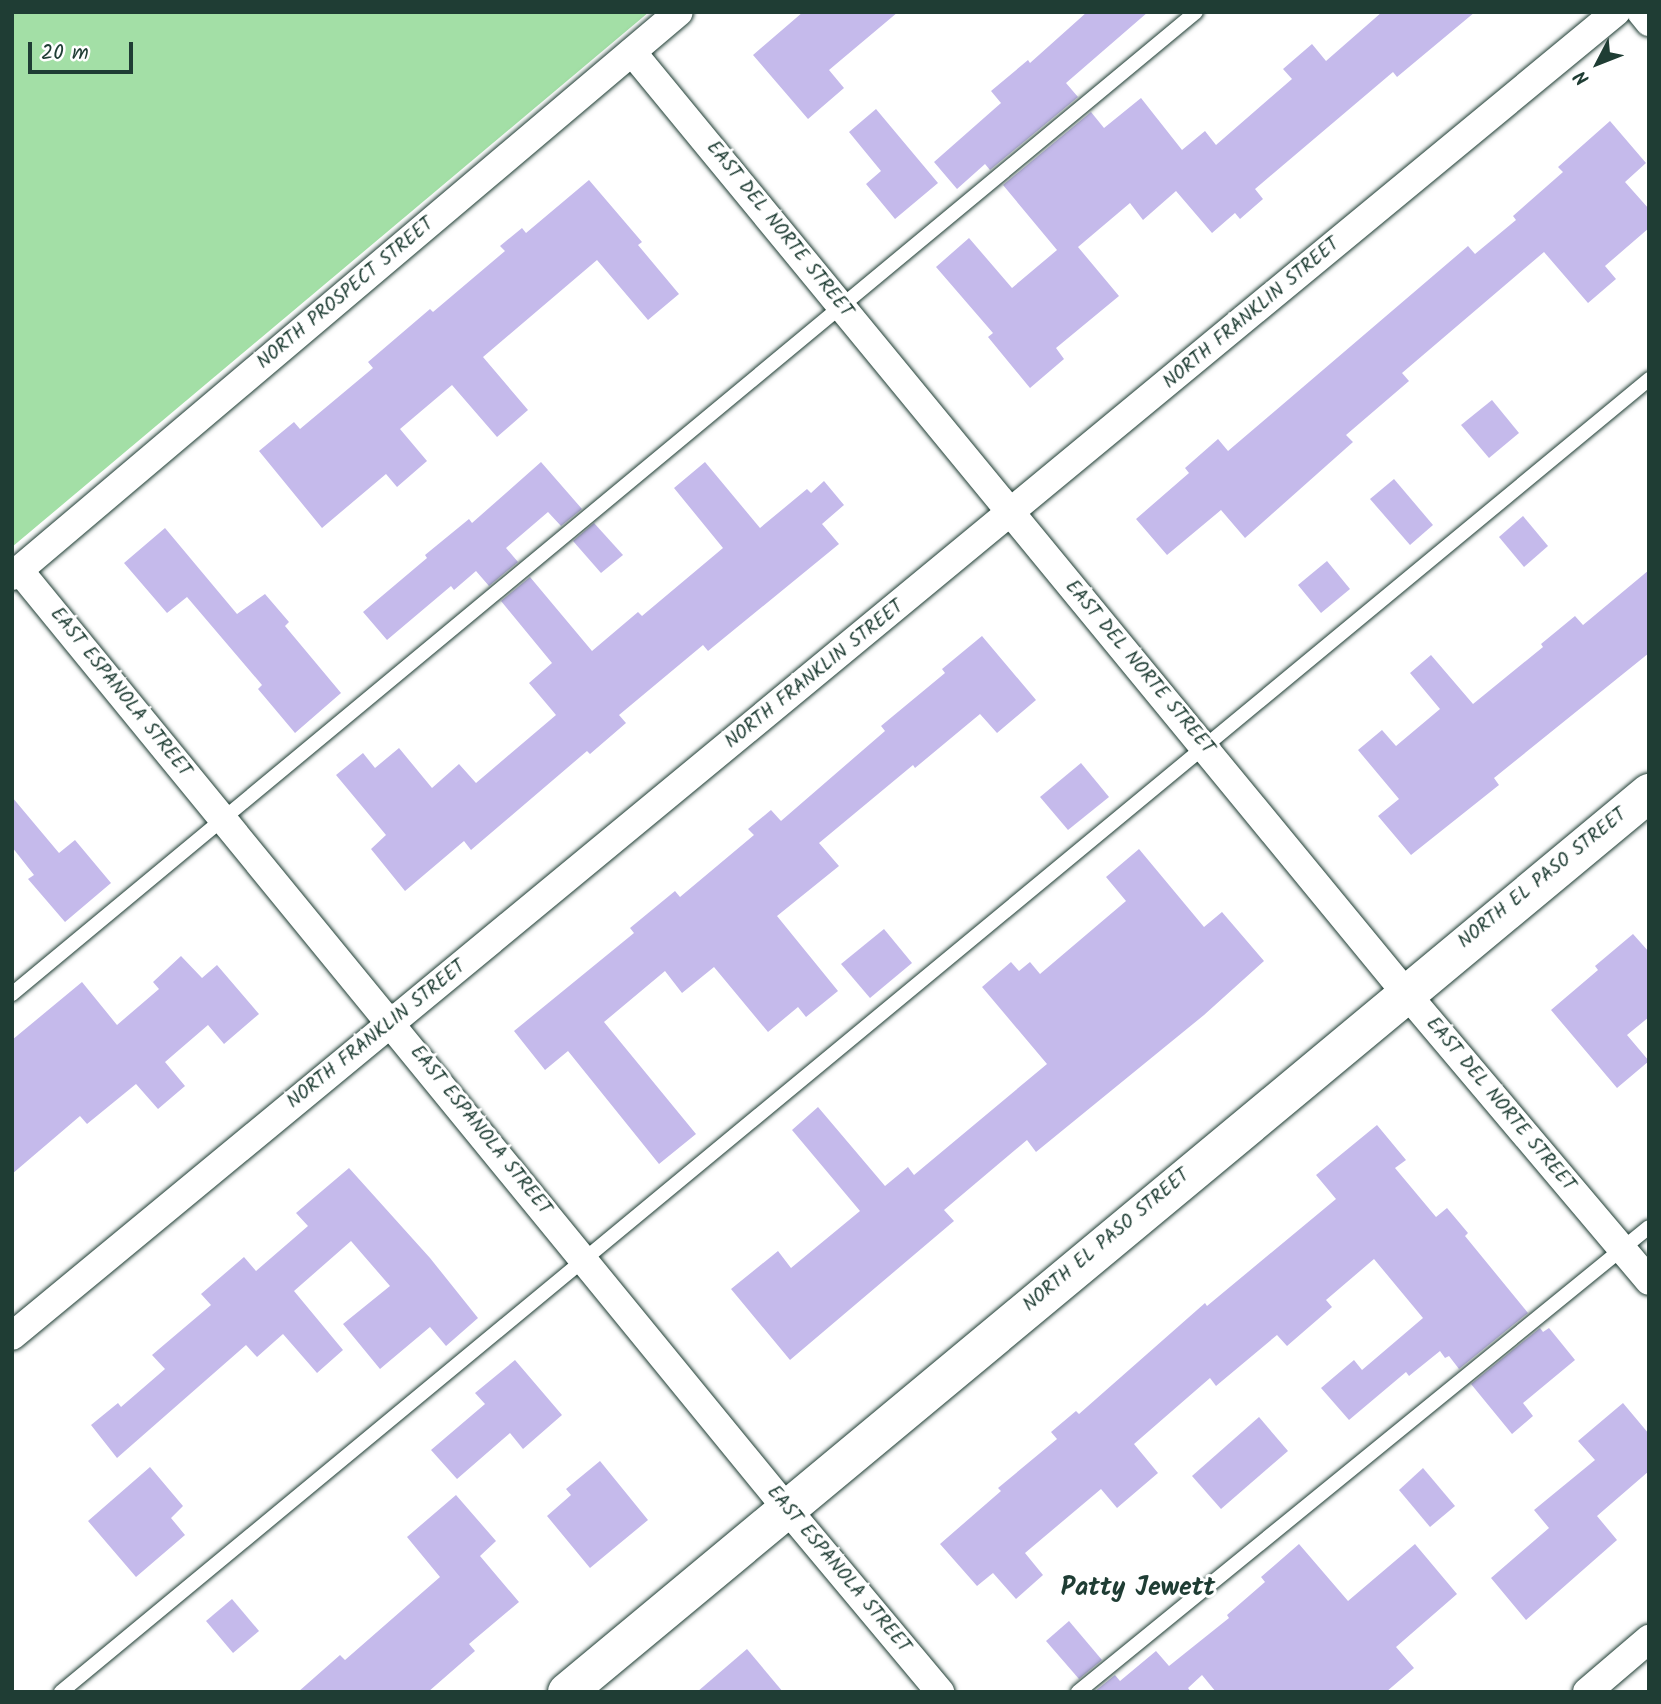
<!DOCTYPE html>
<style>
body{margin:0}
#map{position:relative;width:1661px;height:1704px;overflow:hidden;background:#fff;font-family:Kalam,sans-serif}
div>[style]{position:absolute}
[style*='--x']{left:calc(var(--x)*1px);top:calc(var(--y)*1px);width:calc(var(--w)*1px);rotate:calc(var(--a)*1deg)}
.green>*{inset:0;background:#a3dfa6}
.building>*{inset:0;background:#c5baeb}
.roads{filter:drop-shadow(0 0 2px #1f3d34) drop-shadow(0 0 2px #1f3d34)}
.lane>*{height:14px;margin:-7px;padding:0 7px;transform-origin:7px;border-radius:7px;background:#fff}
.street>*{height:28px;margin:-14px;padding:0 14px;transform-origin:14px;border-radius:14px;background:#fff}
.secondary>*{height:38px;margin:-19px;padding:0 19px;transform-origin:19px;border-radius:19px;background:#fff}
span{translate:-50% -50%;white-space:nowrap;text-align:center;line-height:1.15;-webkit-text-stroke:6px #fff;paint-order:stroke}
.street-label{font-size:19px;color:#1f3d34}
.district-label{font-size:26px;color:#1f3d34;font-weight:700}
.frame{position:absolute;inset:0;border:14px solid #1f3d34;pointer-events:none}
.north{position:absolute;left:1563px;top:28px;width:70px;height:70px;-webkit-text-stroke:5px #fff;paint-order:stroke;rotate:228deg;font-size:19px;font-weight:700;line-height:28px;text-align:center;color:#1f3d34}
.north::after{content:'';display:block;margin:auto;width:24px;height:32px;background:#1f3d34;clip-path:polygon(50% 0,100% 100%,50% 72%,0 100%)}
.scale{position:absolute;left:28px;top:42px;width:105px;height:32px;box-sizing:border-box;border:4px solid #1f3d34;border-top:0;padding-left:9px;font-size:21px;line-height:24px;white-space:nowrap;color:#1f3d34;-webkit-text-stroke:5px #fff;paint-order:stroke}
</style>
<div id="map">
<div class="green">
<div style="clip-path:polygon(12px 12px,649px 12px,12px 547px)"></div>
</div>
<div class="building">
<div style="clip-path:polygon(803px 12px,898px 12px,829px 70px,844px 88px,808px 119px,753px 55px)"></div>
<div style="clip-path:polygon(1087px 12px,1148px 12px,1066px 83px,1078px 97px,990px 170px,985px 164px,957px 189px,934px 162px,1001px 103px,991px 91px,1028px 60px,1030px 63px)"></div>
<div style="clip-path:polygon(1382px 12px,1475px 12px,1397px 77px,1393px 72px,1255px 189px,1263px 199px,1240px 219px,1235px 213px,1212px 233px,1176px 191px,1143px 220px,1130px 203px,1078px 247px,1119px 296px,1056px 348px,1064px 359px,1030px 388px,988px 337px,993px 333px,936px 267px,969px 238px,1012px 288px,1057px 250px,1003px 185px,1091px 112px,1104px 128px,1141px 98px,1182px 150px,1205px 131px,1216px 145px,1292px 79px,1283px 69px,1312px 44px,1326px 61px)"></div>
<div style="clip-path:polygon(876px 109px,938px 183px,895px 219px,866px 184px,881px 171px,849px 132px)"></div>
<div style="clip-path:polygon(1610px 121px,1646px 163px,1625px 182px,1649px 209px,1649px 228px,1605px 266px,1616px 279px,1588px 303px,1544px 252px,1402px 373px,1409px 381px,1346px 435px,1353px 442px,1245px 538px,1221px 510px,1167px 555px,1136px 519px,1189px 473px,1185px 468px,1218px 439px,1228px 451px,1468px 246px,1475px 254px,1516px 220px,1513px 216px,1563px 172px,1558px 167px)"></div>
<div style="clip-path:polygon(589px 180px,642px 242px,638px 245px,679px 294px,648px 320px,597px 260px,483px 357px,528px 410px,497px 437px,452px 385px,400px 429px,427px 461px,397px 487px,386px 474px,322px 528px,259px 451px,294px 422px,300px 429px,373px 368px,368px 362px,430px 309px,433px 312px,505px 251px,500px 246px,522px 228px,526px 233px)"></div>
<div style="clip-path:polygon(1492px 400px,1519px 433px,1489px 458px,1461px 425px)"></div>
<div style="clip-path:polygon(541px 462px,582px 509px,561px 526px,548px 512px,506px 548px,518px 562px,489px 586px,476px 571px,454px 590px,451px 586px,387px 640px,363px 612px,427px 558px,425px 555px,469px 519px,472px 523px)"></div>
<div style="clip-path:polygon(705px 462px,760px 528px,807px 489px,811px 493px,824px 481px,844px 505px,822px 524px,839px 544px,708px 651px,703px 645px,619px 715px,626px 723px,590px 754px,587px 751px,471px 850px,464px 841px,405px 891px,371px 849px,386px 835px,336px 775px,363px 753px,375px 768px,399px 748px,432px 788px,459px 764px,476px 783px,556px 715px,529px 683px,552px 663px,501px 601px,530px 577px,592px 651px,638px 612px,642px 616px,723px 548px,674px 488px)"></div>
<div style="clip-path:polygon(1394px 479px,1433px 525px,1410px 545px,1370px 499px)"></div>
<div style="clip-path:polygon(1523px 516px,1548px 546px,1524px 567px,1499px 537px)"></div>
<div style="clip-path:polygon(594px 523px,623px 555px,601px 573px,573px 541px)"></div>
<div style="clip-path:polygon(165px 528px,237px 614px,265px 594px,289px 622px,285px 626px,341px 693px,295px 733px,258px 689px,262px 685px,187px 597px,167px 613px,124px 563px)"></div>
<div style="clip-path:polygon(1327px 561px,1350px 589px,1321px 613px,1298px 585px)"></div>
<div style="clip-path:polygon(1649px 570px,1649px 653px,1494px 778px,1499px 785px,1411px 855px,1378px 816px,1399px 799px,1358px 750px,1382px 730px,1396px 746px,1440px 709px,1410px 673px,1431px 655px,1473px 704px,1543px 647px,1541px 644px,1575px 616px,1583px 625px)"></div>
<div style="clip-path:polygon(982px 636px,1036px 700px,997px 733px,980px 714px,915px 768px,913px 765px,819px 843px,839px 866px,777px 916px,838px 991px,806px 1017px,798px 1007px,768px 1032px,714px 967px,682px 993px,665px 971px,604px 1022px,696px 1134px,659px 1164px,568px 1051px,545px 1070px,514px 1031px,634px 933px,630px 928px,675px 891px,680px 897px,754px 835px,748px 829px,771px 810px,781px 821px,885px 731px,881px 726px,945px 673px,942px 669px)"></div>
<div style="clip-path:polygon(1081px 763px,1109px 797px,1068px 830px,1040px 797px)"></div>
<div style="clip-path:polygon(12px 797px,59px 853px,75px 840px,111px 883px,65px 922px,28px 879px,34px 875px,12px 847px)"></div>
<div style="clip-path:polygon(1139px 849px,1204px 927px,1222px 912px,1264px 961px,1204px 1015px,1036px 1152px,1027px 1140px,944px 1210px,954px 1221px,790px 1360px,731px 1289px,778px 1251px,791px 1268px,860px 1211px,792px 1130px,818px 1107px,885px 1186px,908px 1167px,914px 1175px,1047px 1064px,982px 987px,1011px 962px,1019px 971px,1030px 962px,1040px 974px,1126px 901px,1106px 877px)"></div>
<div style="clip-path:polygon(884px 929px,912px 963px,870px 998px,841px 964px)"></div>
<div style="clip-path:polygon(1633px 934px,1649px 952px,1649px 1017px,1627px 1035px,1649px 1061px,1617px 1088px,1551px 1010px,1598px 970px,1595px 966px)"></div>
<div style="clip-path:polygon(181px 956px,202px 978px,217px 965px,259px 1014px,224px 1044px,208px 1025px,165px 1062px,185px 1086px,158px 1109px,136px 1084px,87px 1124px,80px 1116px,12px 1174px,12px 1040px,82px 982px,117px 1025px,159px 989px,153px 982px)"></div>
<div style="clip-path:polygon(1377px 1125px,1406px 1160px,1395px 1168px,1436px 1217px,1447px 1208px,1468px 1233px,1465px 1236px,1528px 1313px,1459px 1369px,1449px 1356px,1445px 1358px,1440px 1351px,1409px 1376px,1406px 1372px,1349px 1420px,1321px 1388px,1354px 1360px,1362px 1370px,1423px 1318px,1374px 1259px,1326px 1300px,1332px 1307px,1287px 1346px,1277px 1335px,1216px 1386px,1210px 1378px,1134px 1444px,1158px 1473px,1117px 1508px,1101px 1489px,1025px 1553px,1043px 1575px,1016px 1599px,993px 1573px,977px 1586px,940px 1544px,1001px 1491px,998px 1488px,1057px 1439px,1051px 1432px,1076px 1411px,1079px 1414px,1205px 1303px,1207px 1306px,1336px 1199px,1316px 1175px)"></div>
<div style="clip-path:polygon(349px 1168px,430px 1258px,478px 1318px,446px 1346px,430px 1327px,380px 1369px,343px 1324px,390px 1286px,351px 1241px,294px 1291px,343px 1350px,317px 1373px,283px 1334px,257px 1357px,246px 1345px,117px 1458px,91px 1425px,118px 1403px,121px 1407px,165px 1369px,152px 1355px,211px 1305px,201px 1294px,244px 1257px,256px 1271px,308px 1226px,296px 1213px)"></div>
<div style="clip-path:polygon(1540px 1328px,1543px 1332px,1549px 1328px,1575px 1360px,1523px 1403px,1533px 1416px,1512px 1434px,1471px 1384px)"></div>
<div style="clip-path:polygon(515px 1360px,562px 1415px,523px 1449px,510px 1433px,457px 1479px,431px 1450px,485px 1404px,475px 1393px)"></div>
<div style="clip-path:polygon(1623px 1403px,1649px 1434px,1649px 1471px,1597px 1516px,1617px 1540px,1526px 1620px,1491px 1578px,1549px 1528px,1534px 1510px,1595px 1460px,1578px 1441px)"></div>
<div style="clip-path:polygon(1259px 1417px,1288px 1451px,1221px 1509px,1192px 1476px)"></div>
<div style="clip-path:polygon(600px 1461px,648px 1520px,590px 1568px,547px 1516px,571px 1495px,566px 1489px)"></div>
<div style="clip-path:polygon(150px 1467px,183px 1506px,171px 1518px,185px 1535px,136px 1577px,88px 1521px)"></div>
<div style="clip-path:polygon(1423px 1468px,1455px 1506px,1430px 1527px,1399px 1490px)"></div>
<div style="clip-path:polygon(456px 1495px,496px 1541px,480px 1556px,519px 1602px,469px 1644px,475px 1651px,428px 1692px,298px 1692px,340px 1655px,345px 1660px,440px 1577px,407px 1537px)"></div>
<div style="clip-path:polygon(1299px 1544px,1348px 1601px,1415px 1544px,1457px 1594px,1396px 1647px,1414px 1668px,1386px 1692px,1216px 1692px,1202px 1675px,1188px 1688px,1191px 1692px,1094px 1692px,1115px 1675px,1120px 1681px,1156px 1651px,1169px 1666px,1229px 1618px,1227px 1615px,1265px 1582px,1261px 1577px)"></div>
<div style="clip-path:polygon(232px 1599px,259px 1631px,233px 1653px,206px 1621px)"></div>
<div style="clip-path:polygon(1069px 1621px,1102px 1660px,1079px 1679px,1046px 1641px)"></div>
<div style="clip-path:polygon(747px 1649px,783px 1692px,697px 1692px)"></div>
</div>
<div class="roads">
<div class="lane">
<div style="--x:12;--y:994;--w:1538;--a:-39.67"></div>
<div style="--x:61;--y:1692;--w:2061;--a:-39.58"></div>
<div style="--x:1078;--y:1692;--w:736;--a:-39.16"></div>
</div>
<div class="street">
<div style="--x:1641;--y:12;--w:13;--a:51"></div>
<div style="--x:632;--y:52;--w:1217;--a:50.57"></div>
<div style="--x:1405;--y:992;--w:378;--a:49.8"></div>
<div style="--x:19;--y:570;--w:1213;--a:50.72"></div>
<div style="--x:787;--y:1509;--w:239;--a:50.1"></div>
<div style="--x:12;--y:576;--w:873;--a:-40.22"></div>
<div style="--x:12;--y:1336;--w:2080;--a:-39.54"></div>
<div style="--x:1587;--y:1692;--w:82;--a:-40.5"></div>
</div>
<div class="secondary">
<div style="--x:567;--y:1692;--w:1407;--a:-39.72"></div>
</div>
</div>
<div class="street-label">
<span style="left:779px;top:230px;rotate:51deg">EAST DEL NORTE STREET</span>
<span style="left:346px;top:294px;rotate:-40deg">NORTH PROSPECT STREET</span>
<span style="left:1252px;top:314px;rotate:-40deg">NORTH FRANKLIN STREET</span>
<span style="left:1139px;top:668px;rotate:50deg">EAST DEL NORTE STREET</span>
<span style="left:815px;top:675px;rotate:-39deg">NORTH FRANKLIN STREET</span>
<span style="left:120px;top:693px;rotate:51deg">EAST ESPANOLA STREET</span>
<span style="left:1543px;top:879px;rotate:-39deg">NORTH EL PASO STREET</span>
<span style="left:377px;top:1035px;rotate:-39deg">NORTH FRANKLIN STREET</span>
<span style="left:1500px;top:1105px;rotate:50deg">EAST DEL NORTE STREET</span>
<span style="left:480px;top:1131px;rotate:51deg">EAST ESPANOLA STREET</span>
<span style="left:1107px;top:1241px;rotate:-40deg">NORTH EL PASO STREET</span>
<span style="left:838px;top:1570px;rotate:50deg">EAST ESPANOLA STREET</span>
</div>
<div class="district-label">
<span style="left:1138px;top:1589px">Patty Jewett</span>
</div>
<div class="frame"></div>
<div class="north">N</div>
<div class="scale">20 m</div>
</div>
